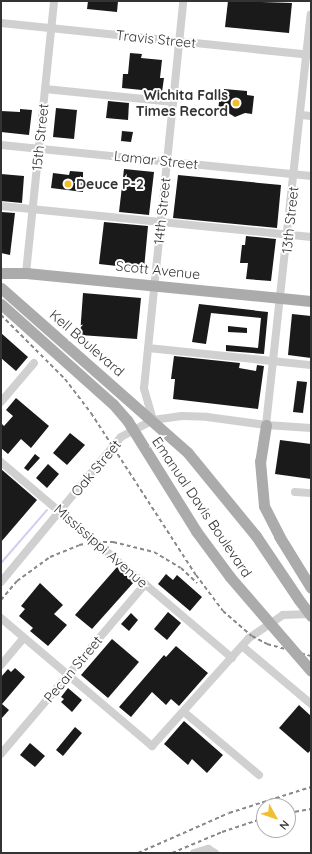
<!DOCTYPE html>
<style>
body{margin:0}
#map{position:relative;width:312px;height:854px;overflow:hidden;background:#fff;font-family:Quicksand,sans-serif}
div>[style]{position:absolute}
[style*='--x']{left:calc(var(--x)*1px);top:calc(var(--y)*1px);width:calc(var(--w)*1px);rotate:calc(var(--a)*1deg)}
.stream>*{height:2px;margin:-1px;padding:0 1px;transform-origin:1px;border-radius:1px;background:#d4ccf0}
.building>*{inset:0;background:#1a1a1a}
.minor>*{height:8px;margin:-4px;padding:0 4px;transform-origin:4px;border-radius:4px;background:#d0d0d0}
.major>*{height:11px;margin:-5.5px;padding:0 5.5px;transform-origin:5.5px;border-radius:5.5px;background:#ababab}
.rail>*{height:2px;margin-top:-1px;transform-origin:0;background:repeating-linear-gradient(90deg,#888 0 4px,transparent 0 7px)}
.major-bridge>*{height:11px;margin:-5.5px;padding:0 5.5px;transform-origin:5.5px;border-radius:5.5px;background:#ababab}
.dots>*{width:11px;height:11px;translate:-50% -50%;box-sizing:border-box;border:2px solid #fff;border-radius:50%}
span{translate:-50% -50%;white-space:nowrap;text-align:center;line-height:1.15;-webkit-text-stroke:4px #fff;paint-order:stroke}
.street-label{font-size:14px;color:#333}
.poi-label{font-size:14px;color:#333;font-weight:700}
.right{translate:-100% -50%;text-align:right}
.left{translate:0 -50%;text-align:left}
.frame{position:absolute;inset:0;border:2px solid #333;pointer-events:none}
.north{position:absolute;left:256px;top:798px;width:40px;height:40px;box-sizing:border-box;background:#fff;border:1px solid #adadad;border-radius:50%;rotate:130deg;font-size:11px;font-weight:700;line-height:16px;text-align:center;color:#333}
.north::after{content:'';display:block;margin:auto;width:14px;height:18px;background:#f1be2d;clip-path:polygon(50% 0,100% 100%,50% 72%,0 100%)}
</style>
<div id="map">
<div class="stream">
<div style="--x:1;--y:563;--w:70;--a:-49"></div>
</div>
<div class="building">
<div style="clip-path:polygon(88px 1px,118px 1px,117px 12px,87px 9px)"></div>
<div style="clip-path:polygon(228px 1px,292px 3px,289px 33px,225px 27px)"></div>
<div style="clip-path:polygon(130px 53px,142px 54px,141px 58px,162px 60px,160px 78px,164px 78px,162px 92px,122px 88px,123px 74px,128px 74px)"></div>
<div style="clip-path:polygon(224px 89px,247px 91px,247px 95px,254px 96px,252px 114px,245px 113px,235px 117px,225px 111px,218px 111px,220px 93px,224px 93px)"></div>
<div style="clip-path:polygon(108px 101px,129px 103px,128px 120px,106px 118px)"></div>
<div style="clip-path:polygon(56px 108px,77px 110px,74px 139px,53px 137px)"></div>
<div style="clip-path:polygon(20px 109px,32px 110px,29px 135px,1px 132px,1px 111px,20px 112px)"></div>
<div style="clip-path:polygon(122px 131px,133px 132px,131px 142px,121px 141px)"></div>
<div style="clip-path:polygon(124px 169px,154px 172px,149px 215px,119px 212px)"></div>
<div style="clip-path:polygon(70px 171px,83px 172px,83px 192px,51px 188px,53px 173px,69px 175px)"></div>
<div style="clip-path:polygon(1px 174px,24px 176px,22px 203px,1px 201px)"></div>
<div style="clip-path:polygon(178px 175px,281px 185px,277px 228px,173px 218px)"></div>
<div style="clip-path:polygon(1px 212px,15px 213px,10px 255px,1px 253px)"></div>
<div style="clip-path:polygon(104px 222px,148px 226px,144px 269px,99px 264px)"></div>
<div style="clip-path:polygon(246px 236px,276px 239px,271px 281px,246px 279px,248px 263px,240px 263px,242px 245px,245px 245px)"></div>
<div style="clip-path:polygon(83px 293px,141px 298px,137px 339px,80px 335px)"></div>
<div style="clip-path:polygon(199px 304px,268px 312px,264px 354px,226px 351px,226px 345px,258px 348px,261px 318px,211px 313px,206px 344px,192px 342px)"></div>
<div style="clip-path:polygon(292px 314px,311px 316px,311px 358px,288px 355px)"></div>
<div style="clip-path:polygon(228px 326px,247px 328px,247px 333px,228px 332px)"></div>
<div style="clip-path:polygon(1px 333px,28px 357px,16px 371px,1px 358px)"></div>
<div style="clip-path:polygon(174px 356px,240px 363px,239px 368px,256px 371px,257px 365px,264px 366px,258px 409px,173px 399px,175px 379px,171px 379px)"></div>
<div style="clip-path:polygon(297px 381px,307px 382px,303px 413px,293px 412px)"></div>
<div style="clip-path:polygon(16px 398px,49px 426px,31px 448px,21px 439px,8px 454px,1px 448px,1px 423px,4px 426px,13px 416px,6px 410px)"></div>
<div style="clip-path:polygon(70px 433px,85px 445px,67px 465px,53px 453px)"></div>
<div style="clip-path:polygon(280px 440px,311px 444px,311px 479px,275px 474px)"></div>
<div style="clip-path:polygon(35px 454px,40px 458px,28px 471px,24px 468px)"></div>
<div style="clip-path:polygon(48px 464px,59px 474px,47px 488px,36px 478px)"></div>
<div style="clip-path:polygon(1px 469px,37px 500px,1px 542px)"></div>
<div style="clip-path:polygon(117px 567px,134px 582px,92px 629px,75px 615px)"></div>
<div style="clip-path:polygon(166px 574px,173px 580px,177px 575px,202px 597px,190px 611px,158px 584px)"></div>
<div style="clip-path:polygon(40px 583px,63px 605px,54px 614px,67px 625px,48px 646px,30px 631px,33px 628px,19px 616px,25px 609px,21px 606px)"></div>
<div style="clip-path:polygon(168px 612px,181px 623px,167px 640px,154px 629px)"></div>
<div style="clip-path:polygon(131px 613px,138px 620px,129px 631px,121px 624px)"></div>
<div style="clip-path:polygon(112px 639px,139px 662px,108px 698px,81px 675px)"></div>
<div style="clip-path:polygon(176px 646px,208px 673px,179px 706px,171px 699px,166px 705px,152px 692px,131px 717px,119px 707px,164px 655px,166px 657px)"></div>
<div style="clip-path:polygon(15px 668px,25px 677px,2px 704px,9px 710px,1px 719px,1px 677px,8px 669px,11px 672px)"></div>
<div style="clip-path:polygon(68px 688px,82px 700px,72px 712px,61px 702px,64px 699px,61px 697px)"></div>
<div style="clip-path:polygon(299px 705px,311px 716px,311px 750px,308px 753px,279px 728px)"></div>
<div style="clip-path:polygon(184px 721px,223px 755px,207px 773px,192px 759px,188px 765px,164px 744px)"></div>
<div style="clip-path:polygon(75px 727px,82px 733px,63px 756px,56px 750px)"></div>
<div style="clip-path:polygon(30px 743px,45px 756px,35px 767px,20px 755px)"></div>
</div>
<div class="minor">
<div style="--x:1;--y:23;--w:312;--a:5.9"></div>
<div style="--x:45;--y:89;--w:129;--a:5.8"></div>
<div style="--x:301;--y:115;--w:10;--a:6"></div>
<div style="--x:1;--y:145;--w:312;--a:5.7"></div>
<div style="--x:1;--y:206;--w:312;--a:5.7"></div>
<div style="--x:26;--y:273;--w:273;--a:-84.1"></div>
<div style="--x:148;--y:348;--w:164;--a:6"></div>
<div style="--x:1;--y:402;--w:51;--a:-49.8"></div>
<div style="--x:153;--y:420;--w:33;--a:-106"></div>
<div style="--x:144;--y:388;--w:389;--a:-84.2"></div>
<div style="--x:266;--y:425;--w:413;--a:-83.8"></div>
<div style="--x:1;--y:462;--w:303;--a:40.3"></div>
<div style="--x:295;--y:492;--w:16;--a:4"></div>
<div style="--x:1;--y:582;--w:188;--a:-50.4"></div>
<div style="--x:121;--y:437;--w:36;--a:-28"></div>
<div style="--x:153;--y:420;--w:29;--a:-8"></div>
<div style="--x:182;--y:416;--w:25;--a:2"></div>
<div style="--x:207;--y:417;--w:60;--a:7.7"></div>
<div style="--x:266;--y:425;--w:45;--a:3.8"></div>
<div style="--x:1;--y:618;--w:198;--a:40.3"></div>
<div style="--x:152;--y:746;--w:145;--a:-48.1"></div>
<div style="--x:249;--y:638;--w:41;--a:-34.1"></div>
<div style="--x:283;--y:615;--w:28;--a:-2"></div>
<div style="--x:242;--y:646;--w:90;--a:40"></div>
<div style="--x:1;--y:665;--w:35;--a:-50"></div>
<div style="--x:184;--y:712;--w:98;--a:40"></div>
<div style="--x:1;--y:754;--w:223;--a:-49.7"></div>
<div style="--x:194;--y:853;--w:15;--a:-16"></div>
<div style="--x:208;--y:849;--w:8;--a:30"></div>
</div>
<div class="major">
<div style="--x:1;--y:273;--w:25;--a:0"></div>
<div style="--x:26;--y:273;--w:286;--a:5.6"></div>
<div style="--x:1;--y:288;--w:249;--a:41.4"></div>
<div style="--x:188;--y:453;--w:107;--a:50.7"></div>
<div style="--x:256;--y:536;--w:77;--a:56.1"></div>
<div style="--x:1;--y:304;--w:150;--a:41.8"></div>
<div style="--x:113;--y:404;--w:21;--a:49"></div>
<div style="--x:127;--y:420;--w:131;--a:58.1"></div>
<div style="--x:266;--y:425;--w:36;--a:99"></div>
<div style="--x:260;--y:461;--w:45;--a:84.9"></div>
<div style="--x:264;--y:506;--w:34;--a:63"></div>
<div style="--x:279;--y:536;--w:61;--a:58.4"></div>
</div>
<div class="rail">
<div style="--x:1;--y:315;--w:91;--a:45"></div>
<div style="--x:65;--y:379;--w:43;--a:52.6"></div>
<div style="--x:91;--y:413;--w:193;--a:57.1"></div>
<div style="--x:196;--y:575;--w:45;--a:53.1"></div>
<div style="--x:223;--y:611;--w:38;--a:41"></div>
<div style="--x:252;--y:636;--w:17;--a:28"></div>
<div style="--x:267;--y:644;--w:46;--a:15.3"></div>
<div style="--x:1;--y:600;--w:25;--a:-50"></div>
<div style="--x:17;--y:581;--w:41;--a:-36"></div>
<div style="--x:50;--y:557;--w:31;--a:-22"></div>
<div style="--x:79;--y:545;--w:17;--a:-10"></div>
<div style="--x:96;--y:542;--w:17;--a:0"></div>
<div style="--x:113;--y:542;--w:42;--a:13.7"></div>
<div style="--x:154;--y:552;--w:31;--a:31"></div>
<div style="--x:181;--y:568;--w:22;--a:43"></div>
<div style="--x:288;--y:813;--w:23;--a:-10"></div>
<div style="--x:138;--y:853;--w:99;--a:-23.7"></div>
<div style="--x:229;--y:813;--w:86;--a:-17.6"></div>
<div style="--x:172;--y:853;--w:54;--a:-22.8"></div>
<div style="--x:222;--y:832;--w:44;--a:-18.4"></div>
</div>
<div class="major-bridge">
<div style="--x:196;--y:531;--w:57;--a:53.5"></div>
<div style="--x:230;--y:577;--w:124;--a:49.2"></div>
<div style="--x:299;--y:600;--w:20;--a:53"></div>
</div>
<div class="dots">
<div style="left:236px;top:103px;background:#f1be2d"></div>
<div style="left:68px;top:184px;background:#f1be2d"></div>
</div>
<div class="street-label">
<span style="left:156px;top:39px;rotate:6deg">Travis Street</span>
<span style="left:40px;top:137px;rotate:-84deg">15th Street</span>
<span style="left:156px;top:160px;rotate:6deg">Lamar Street</span>
<span style="left:162px;top:211px;rotate:-84deg">14th Street</span>
<span style="left:290px;top:220px;rotate:-84deg">13th Street</span>
<span style="left:158px;top:270px;rotate:6deg">Scott Avenue</span>
<span style="left:87px;top:343px;rotate:41deg">Kell Boulevard</span>
<span style="left:96px;top:468px;rotate:-50deg">Oak Street</span>
<span style="left:202px;top:507px;rotate:56deg">Emanual Davis Boulevard</span>
<span style="left:101px;top:546px;rotate:41deg">Mississippi Avenue</span>
<span style="left:73px;top:669px;rotate:-50deg">Pecan Street</span>
</div>
<div class="poi-label">
<span class="right" style="left:228px;top:103px">Wichita Falls<br>Times Record</span>
<span class="left" style="left:76px;top:184px">Deuce P-2</span>
</div>
<div class="frame"></div>
<div class="north">N</div>
</div>
